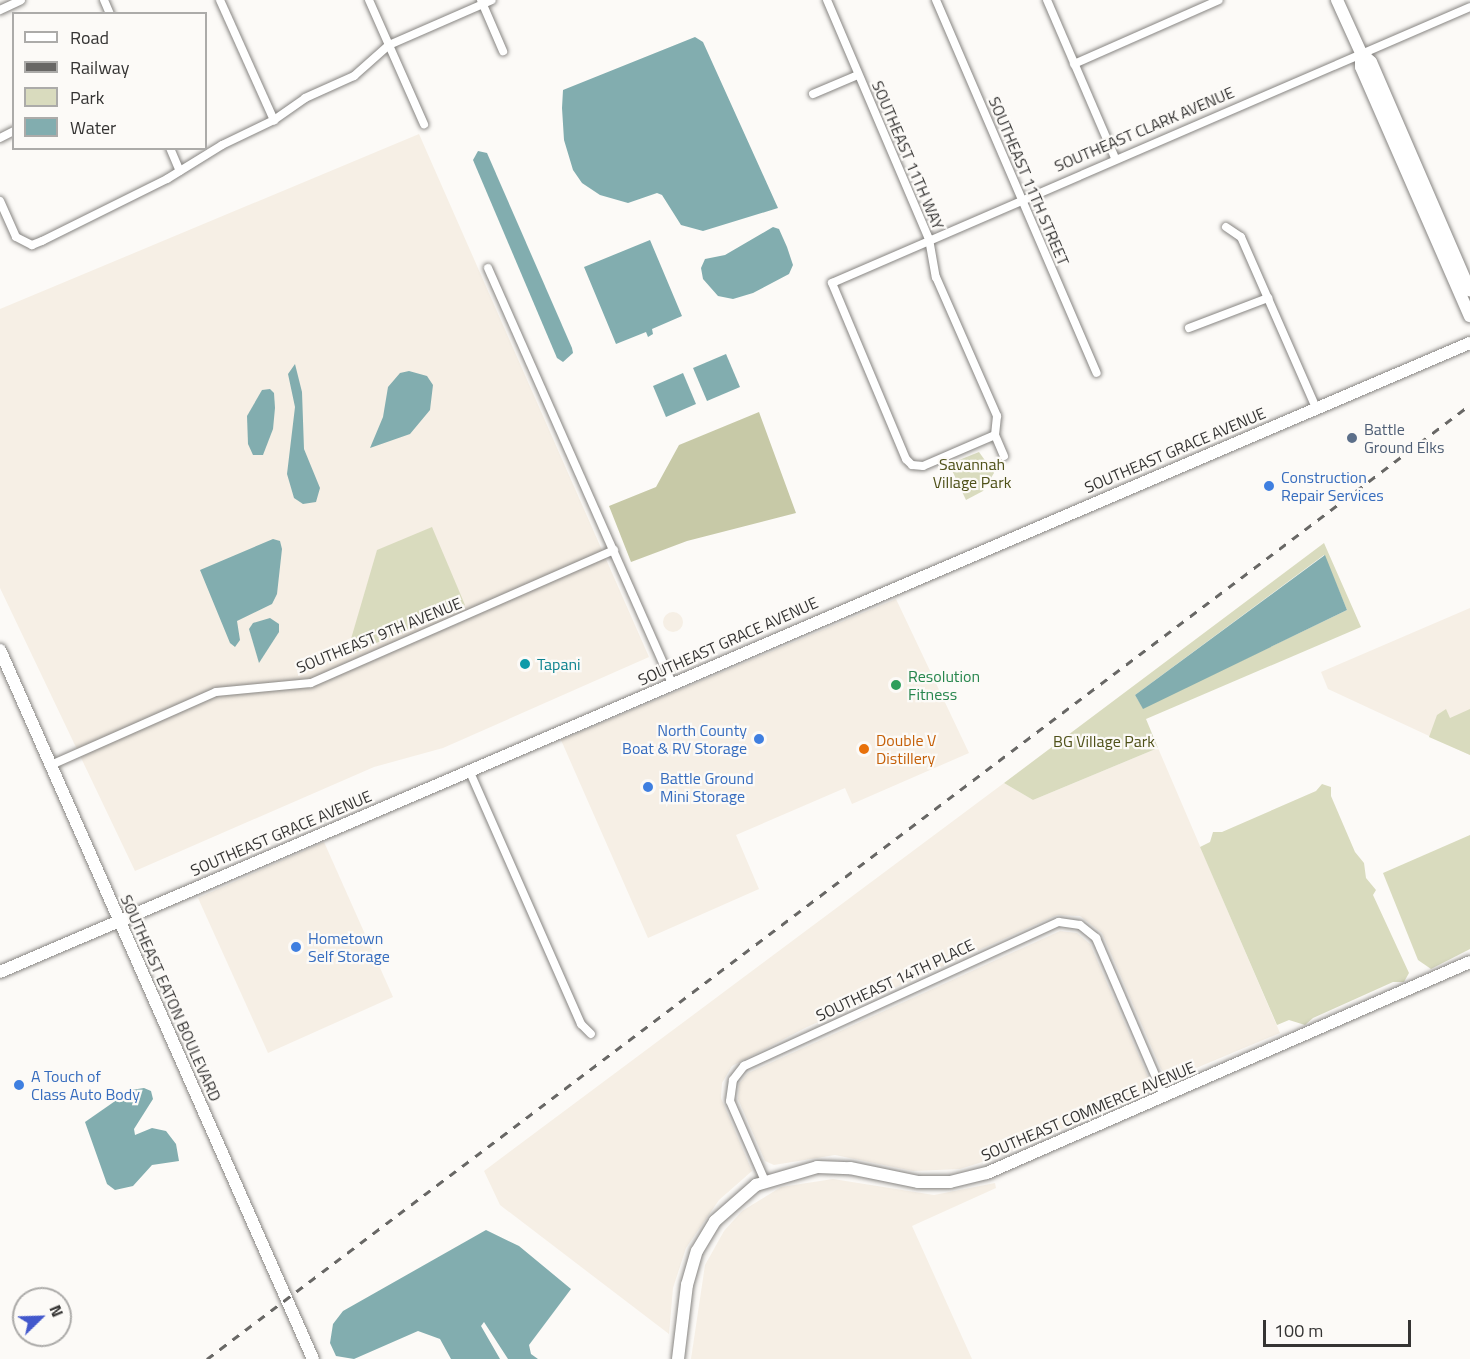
<!DOCTYPE html>
<style>
body{margin:0}
#map{position:relative;width:1470px;height:1359px;overflow:hidden;background:#fcfaf7;font-family:"Titillium Web",sans-serif}
div>[style]{position:absolute}
[style*='--x']{left:calc(var(--x)*1px);top:calc(var(--y)*1px);width:calc(var(--w)*1px);rotate:calc(var(--a)*1deg)}
.built>*{inset:0;background:#f6efe5}
.round{border-radius:50%}
.green>*{inset:0;background:#d9dbbe}
.forest>*{inset:0;background:#c7c9a7}
.water>*{inset:0;background:#82adaf}
.roads{filter:drop-shadow(0 0 2px #878582) drop-shadow(0 0 2px #878582)}
.street>*{height:8px;margin:-4px;padding:0 4px;transform-origin:4px;border-radius:4px;background:#fff}
.secondary>*{height:12px;margin:-6px;padding:0 6px;transform-origin:6px;border-radius:6px;background:#fff}
.primary>*{height:12px;margin:-6px;padding:0 6px;transform-origin:6px;border-radius:6px;background:#fff}
.rail>*{height:3px;margin-top:-1.5px;transform-origin:0;background:repeating-linear-gradient(90deg,#686765 0 8px,transparent 0 16px)}
.dots>*{width:16px;height:16px;translate:-50% -50%;box-sizing:border-box;border:3px solid #fcfaf7;border-radius:50%}
span{translate:-50% -50%;white-space:nowrap;text-align:center;line-height:1.15;-webkit-text-stroke:4.5px #fcfaf7;paint-order:stroke}
.street-label{font-size:16px;color:#353433}
.service-label{font-size:16px;color:#4e5e75}
.left{translate:0 -50%;text-align:left}
.park-label{font-size:16px;color:#4f5119}
.shop-label{font-size:16px;color:#366cbe}
.right{translate:-100% -50%;text-align:right}
.culture-label{font-size:16px;color:#0d838f}
.leisure-label{font-size:16px;color:#27864d}
.food-label{font-size:16px;color:#c56008}
.legend{position:absolute;left:12px;top:12px;width:195px;height:138px;box-sizing:border-box;background:#fcfaf7;border:2px solid #acaba9;margin:0;padding:8px 10px;list-style:none;font-size:18px;color:#353433}
.legend li{display:flex;align-items:center;gap:12px;height:30px}
.legend b{width:30px;border:2px solid #acaba9}
.north{position:absolute;left:12px;top:1287px;width:60px;height:60px;box-sizing:border-box;background:#fcfaf7;border:2px solid #acaba9;border-radius:50%;rotate:67deg;font-size:16px;font-weight:700;line-height:24px;text-align:center;color:#353433}
.north::after{content:'';display:block;margin:auto;width:21px;height:27px;background:#4358cc;clip-path:polygon(50% 0,100% 100%,50% 72%,0 100%)}
.scale{position:absolute;left:1263px;top:1320px;width:148px;height:27px;box-sizing:border-box;border:3px solid #353433;border-top:0;padding-left:8px;font-size:18px;line-height:21px;white-space:nowrap;color:#353433;-webkit-text-stroke:4px #fcfaf7;paint-order:stroke}
</style>
<div id="map">
<div class="built">
<div style="clip-path:polygon(419px 134px,649px 657px,443px 748px,374px 767px,135px 871px,0 588px,0 309px)"></div>
<div style="clip-path:polygon(896px 599px,969px 753px,852px 804px,845px 788px,736px 835px,759px 889px,648px 938px,561px 740px)"></div>
<div style="clip-path:polygon(1470px 608px,1470px 755px,1328px 689px,1321px 672px)"></div>
<div class="round" style="left:663px;top:612px;width:20px;height:20px"></div>
<div style="clip-path:polygon(1158px 748px,1280px 1033px,1170px 1079px,1161px 1069px,1102px 933px,1080px 916px,1057px 915px,807px 1027px,732px 1066px,722px 1083px,721px 1098px,752px 1171px,719px 1200px,686px 1248px,673px 1288px,669px 1334px,500px 1205px,484px 1171px,1004px 783px,1033px 800px)"></div>
<div style="clip-path:polygon(324px 842px,393px 997px,268px 1053px,198px 898px)"></div>
<div style="clip-path:polygon(1060px 931px,1077px 933px,1090px 944px,1149px 1079px,1148px 1090px,995px 1158px,960px 1169px,913px 1171px,835px 1155px,774px 1165px,765px 1161px,738px 1099px,739px 1084px,748px 1073px)"></div>
<div style="clip-path:polygon(833px 1179px,934px 1195px,995px 1183px,996px 1188px,912px 1226px,972px 1359px,691px 1359px,705px 1265px,724px 1231px,742px 1211px,781px 1187px)"></div>
</div>
<div class="green">
<div style="clip-path:polygon(979px 452px,994px 473px,983px 491px,966px 500px,949px 464px)"></div>
<div style="clip-path:polygon(432px 527px,465px 605px,346px 656px,377px 550px)"></div>
<div style="clip-path:polygon(evenodd,1324px 543px,1361px 627px,1146px 719px,1158px 748px,1033px 800px,1004px 783px,1324px 543px,1324px 555px,1347px 610px,1143px 708px,1135px 695px,1324px 555px)"></div>
<div style="clip-path:polygon(1446px 709px,1450px 718px,1470px 709px,1470px 755px,1429px 737px,1437px 715px)"></div>
<div style="clip-path:polygon(1322px 784px,1331px 787px,1331px 796px,1355px 852px,1364px 863px,1366px 878px,1376px 890px,1373px 895px,1409px 973px,1404px 982px,1393px 982px,1313px 1018px,1305px 1025px,1289px 1020px,1277px 1025px,1200px 847px,1210px 842px,1213px 832px,1222px 832px,1316px 791px)"></div>
<div style="clip-path:polygon(1470px 835px,1470px 949px,1431px 969px,1418px 960px,1383px 873px)"></div>
</div>
<div class="forest">
<div style="clip-path:polygon(759px 412px,796px 513px,687px 541px,631px 562px,609px 506px,656px 487px,679px 445px)"></div>
</div>
<div class="water">
<div style="clip-path:polygon(695px 37px,703px 42px,778px 208px,703px 231px,681px 225px,662px 195px,657px 193px,628px 203px,600px 195px,582px 183px,573px 170px,564px 140px,562px 108px,563px 90px)"></div>
<div style="clip-path:polygon(478px 151px,487px 153px,572px 348px,573px 353px,563px 362px,557px 358px,473px 160px)"></div>
<div style="clip-path:polygon(773px 227px,779px 229px,787px 247px,793px 265px,789px 274px,753px 293px,733px 299px,718px 296px,703px 279px,701px 268px,705px 259px,725px 255px)"></div>
<div style="clip-path:polygon(650px 240px,682px 316px,652px 329px,653px 334px,648px 337px,646px 332px,616px 344px,584px 267px)"></div>
<div style="clip-path:polygon(726px 354px,740px 387px,707px 401px,693px 368px)"></div>
<div style="clip-path:polygon(295px 364px,302px 392px,304px 449px,320px 488px,316px 502px,303px 504px,294px 498px,287px 474px,295px 407px,288px 374px)"></div>
<div style="clip-path:polygon(409px 371px,427px 376px,433px 385px,430px 410px,410px 434px,370px 448px,383px 417px,388px 387px,400px 373px)"></div>
<div style="clip-path:polygon(683px 373px,696px 404px,666px 417px,653px 386px)"></div>
<div style="clip-path:polygon(270px 389px,274px 393px,275px 408px,273px 429px,263px 455px,253px 455px,248px 444px,247px 416px,262px 390px)"></div>
<div style="clip-path:polygon(273px 539px,280px 541px,282px 549px,277px 594px,272px 604px,237px 621px,240px 640px,235px 647px,230px 643px,200px 570px)"></div>
<div style="clip-path:polygon(1325px 555px,1347px 610px,1143px 709px,1135px 695px)"></div>
<div style="clip-path:polygon(270px 618px,279px 624px,279px 632px,259px 663px,249px 629px,253px 623px)"></div>
<div style="clip-path:polygon(144px 1088px,151px 1091px,153px 1099px,134px 1129px,135px 1135px,152px 1128px,166px 1131px,176px 1144px,179px 1161px,152px 1165px,133px 1186px,115px 1190px,107px 1184px,85px 1122px,131px 1090px)"></div>
<div style="clip-path:polygon(486px 1230px,519px 1246px,571px 1289px,529px 1345px,531px 1354px,538px 1359px,508px 1359px,484px 1322px,481px 1326px,500px 1359px,451px 1359px,440px 1339px,418px 1331px,354px 1359px,336px 1356px,330px 1343px,333px 1324px,343px 1311px)"></div>
</div>
<div class="roads">
<div class="street">
<div style="--x:104;--y:0;--w:15;--a:67"></div>
<div style="--x:220;--y:0;--w:132;--a:65.8"></div>
<div style="--x:369;--y:0;--w:136;--a:66.1"></div>
<div style="--x:481;--y:0;--w:56;--a:66.7"></div>
<div style="--x:827;--y:0;--w:260;--a:66.9"></div>
<div style="--x:929;--y:239;--w:39;--a:80"></div>
<div style="--x:936;--y:277;--w:152;--a:66.3"></div>
<div style="--x:997;--y:416;--w:19;--a:96"></div>
<div style="--x:995;--y:435;--w:23;--a:67"></div>
<div style="--x:936;--y:0;--w:406;--a:66.7"></div>
<div style="--x:1047;--y:0;--w:172;--a:66.7"></div>
<div style="--x:0;--y:10;--w:23;--a:-25"></div>
<div style="--x:1074;--y:64;--w:158;--a:-23.8"></div>
<div style="--x:813;--y:94;--w:49;--a:-22.9"></div>
<div style="--x:0;--y:138;--w:16;--a:-27"></div>
<div style="--x:170;--y:148;--w:25;--a:67"></div>
<div style="--x:0;--y:201;--w:39;--a:66"></div>
<div style="--x:16;--y:237;--w:18;--a:27"></div>
<div style="--x:32;--y:245;--w:11;--a:-22"></div>
<div style="--x:42;--y:241;--w:140;--a:-26.4"></div>
<div style="--x:167;--y:179;--w:65;--a:-31.7"></div>
<div style="--x:222;--y:145;--w:58;--a:-25.7"></div>
<div style="--x:274;--y:120;--w:38;--a:-35"></div>
<div style="--x:305;--y:98;--w:54;--a:-24.2"></div>
<div style="--x:354;--y:76;--w:47;--a:-41.5"></div>
<div style="--x:389;--y:45;--w:112;--a:-23.6"></div>
<div style="--x:1226;--y:227;--w:18;--a:34"></div>
<div style="--x:1241;--y:237;--w:187;--a:66.3"></div>
<div style="--x:488;--y:268;--w:455;--a:66.1"></div>
<div style="--x:1189;--y:328;--w:85;--a:-20.8"></div>
<div style="--x:995;--y:435;--w:78;--a:156.7"></div>
<div style="--x:923;--y:466;--w:11;--a:-175"></div>
<div style="--x:912;--y:465;--w:8;--a:-135"></div>
<div style="--x:906;--y:459;--w:191;--a:-112.8"></div>
<div style="--x:832;--y:283;--w:695;--a:-23.39"></div>
<div style="--x:51;--y:765;--w:180;--a:-23.9"></div>
<div style="--x:216;--y:692;--w:95;--a:-5.4"></div>
<div style="--x:311;--y:683;--w:331;--a:-23.7"></div>
<div style="--x:469;--y:770;--w:278;--a:66.2"></div>
<div style="--x:581;--y:1024;--w:14;--a:45"></div>
<div style="--x:765;--y:1181;--w:87;--a:-113.6"></div>
<div style="--x:730;--y:1101;--w:21;--a:-82"></div>
<div style="--x:733;--y:1080;--w:18;--a:-52"></div>
<div style="--x:744;--y:1066;--w:346;--a:-24.6"></div>
<div style="--x:1059;--y:922;--w:21;--a:8"></div>
<div style="--x:1080;--y:925;--w:21;--a:39"></div>
<div style="--x:1096;--y:938;--w:172;--a:66.7"></div>
</div>
<div class="secondary">
<div style="--x:1337;--y:0;--w:58;--a:65.6"></div>
<div style="--x:1361;--y:53;--w:13;--a:42"></div>
<div style="--x:1371;--y:62;--w:249;--a:66.6"></div>
<div style="--x:1361;--y:53;--w:14;--a:90"></div>
<div style="--x:1361;--y:67;--w:272;--a:66.4"></div>
<div style="--x:0;--y:972;--w:1599;--a:-23.17"></div>
<div style="--x:678;--y:1359;--w:75;--a:-83.1"></div>
<div style="--x:687;--y:1285;--w:35;--a:-74"></div>
<div style="--x:697;--y:1251;--w:35;--a:-59"></div>
<div style="--x:715;--y:1221;--w:55;--a:-41.3"></div>
<div style="--x:756;--y:1185;--w:64;--a:-16.4"></div>
<div style="--x:817;--y:1167;--w:33;--a:2"></div>
<div style="--x:850;--y:1168;--w:69;--a:11.6"></div>
<div style="--x:918;--y:1182;--w:32;--a:0"></div>
<div style="--x:950;--y:1182;--w:38;--a:-14"></div>
<div style="--x:987;--y:1173;--w:527;--a:-23.6"></div>
</div>
<div class="primary">
<div style="--x:0;--y:650;--w:775;--a:66.18"></div>
</div>
</div>
<div class="rail">
<div style="--x:207;--y:1359;--w:1583;--a:-37.07"></div>
</div>
<div class="dots">
<div style="left:1352px;top:438px;background:#5c6f8a"></div>
<div style="left:1269px;top:486px;background:#3f7fe0"></div>
<div style="left:525px;top:664px;background:#0f9aa8"></div>
<div style="left:896px;top:685px;background:#2e9e5b"></div>
<div style="left:759px;top:739px;background:#3f7fe0"></div>
<div style="left:864px;top:749px;background:#e8710a"></div>
<div style="left:648px;top:787px;background:#3f7fe0"></div>
<div style="left:296px;top:947px;background:#3f7fe0"></div>
<div style="left:19px;top:1085px;background:#3f7fe0"></div>
</div>
<div class="street-label">
<span style="left:1144px;top:129px;rotate:-23deg">SOUTHEAST CLARK AVENUE</span>
<span style="left:908px;top:155px;rotate:67deg">SOUTHEAST 11TH WAY</span>
<span style="left:1029px;top:181px;rotate:67deg">SOUTHEAST 11TH STREET</span>
<span style="left:1175px;top:450px;rotate:-23deg">SOUTHEAST GRACE AVENUE</span>
<span style="left:379px;top:635px;rotate:-22deg">SOUTHEAST 9TH AVENUE</span>
<span style="left:728px;top:641px;rotate:-24deg">SOUTHEAST GRACE AVENUE</span>
<span style="left:281px;top:833px;rotate:-23deg">SOUTHEAST GRACE AVENUE</span>
<span style="left:895px;top:980px;rotate:-25deg">SOUTHEAST 14TH PLACE</span>
<span style="left:171px;top:998px;rotate:66deg">SOUTHEAST EATON BOULEVARD</span>
<span style="left:1088px;top:1111px;rotate:-23deg">SOUTHEAST COMMERCE AVENUE</span>
</div>
<div class="service-label">
<span class="left" style="left:1364px;top:438px">Battle<br>Ground Elks</span>
</div>
<div class="park-label">
<span style="left:972px;top:473px">Savannah<br>Village Park</span>
<span style="left:1104px;top:741px">BG Village Park</span>
</div>
<div class="shop-label">
<span class="left" style="left:1281px;top:486px">Construction<br>Repair Services</span>
<span class="right" style="left:747px;top:739px">North County<br>Boat &amp; RV Storage</span>
<span class="left" style="left:660px;top:787px">Battle Ground<br>Mini Storage</span>
<span class="left" style="left:308px;top:947px">Hometown<br>Self Storage</span>
<span class="left" style="left:31px;top:1085px">A Touch of<br>Class Auto Body</span>
</div>
<div class="culture-label">
<span class="left" style="left:537px;top:664px">Tapani</span>
</div>
<div class="leisure-label">
<span class="left" style="left:908px;top:685px">Resolution<br>Fitness</span>
</div>
<div class="food-label">
<span class="left" style="left:876px;top:749px">Double V<br>Distillery</span>
</div>
<ul class="legend">
<li><b style="height:8px;background:#fff"></b>Road</li>
<li><b style="height:8px;background:#686765"></b>Railway</li>
<li><b style="height:16px;background:#d9dbbe"></b>Park</li>
<li><b style="height:16px;background:#82adaf"></b>Water</li>
</ul>
<div class="north">N</div>
<div class="scale">100 m</div>
</div>
